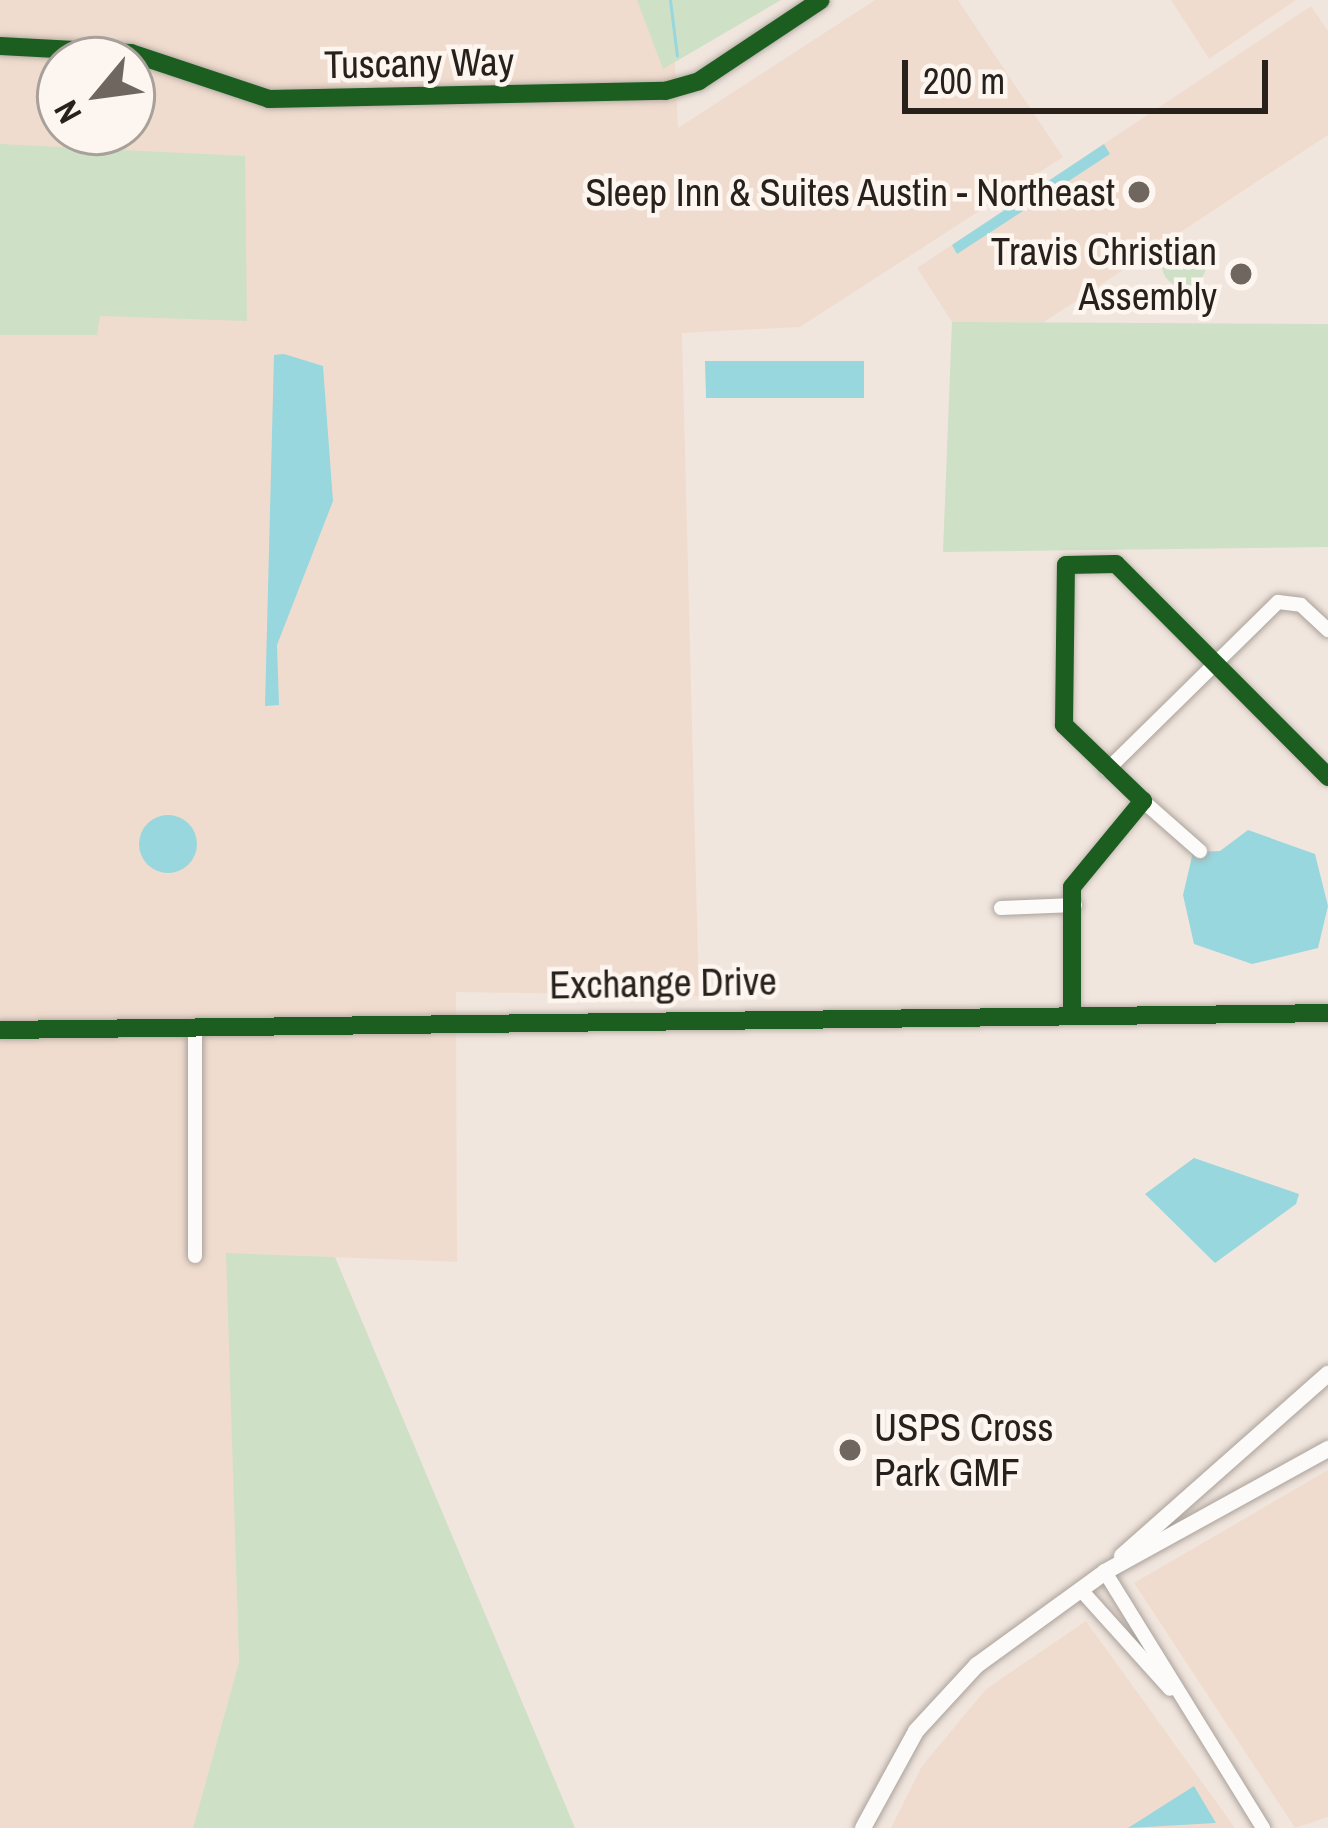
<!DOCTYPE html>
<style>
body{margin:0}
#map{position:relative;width:1328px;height:1828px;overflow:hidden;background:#f1e6de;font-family:"Archivo Narrow",sans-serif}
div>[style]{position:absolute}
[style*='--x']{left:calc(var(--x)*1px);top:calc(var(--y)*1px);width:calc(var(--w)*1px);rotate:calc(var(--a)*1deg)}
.built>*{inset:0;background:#f0dcce}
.green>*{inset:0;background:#cee0c6}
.round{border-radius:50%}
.water>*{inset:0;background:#98d7dd}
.stream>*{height:3px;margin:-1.5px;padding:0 1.5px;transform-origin:1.5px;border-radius:1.5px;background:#98d7dd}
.roads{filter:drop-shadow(0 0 3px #aaa29b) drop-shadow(0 0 3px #aaa29b)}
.minor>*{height:14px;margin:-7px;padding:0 7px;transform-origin:7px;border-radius:7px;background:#fdfbfa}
.tertiary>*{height:16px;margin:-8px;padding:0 8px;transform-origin:8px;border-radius:8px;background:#fdfbfa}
.cycleway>*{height:18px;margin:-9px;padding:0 9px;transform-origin:9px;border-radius:9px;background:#1b5e20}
.dots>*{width:33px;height:33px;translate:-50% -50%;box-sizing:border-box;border:6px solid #fdf5ef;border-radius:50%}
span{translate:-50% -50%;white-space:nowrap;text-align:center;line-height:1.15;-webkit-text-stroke:9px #fdf5ef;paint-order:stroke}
.street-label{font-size:39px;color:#28211b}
.poi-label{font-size:39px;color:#28211b}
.right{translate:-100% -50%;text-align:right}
.left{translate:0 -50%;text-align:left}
.north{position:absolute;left:36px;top:36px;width:120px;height:120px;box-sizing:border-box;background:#fdf5ef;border:3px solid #a8a09a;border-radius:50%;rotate:241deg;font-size:33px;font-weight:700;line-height:48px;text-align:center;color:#28211b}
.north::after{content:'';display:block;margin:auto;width:42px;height:54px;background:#6e665f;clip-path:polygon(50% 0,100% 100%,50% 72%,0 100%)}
.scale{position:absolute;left:902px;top:60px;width:366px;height:54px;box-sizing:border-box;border:6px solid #28211b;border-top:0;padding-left:15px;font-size:36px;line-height:42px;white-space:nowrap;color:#28211b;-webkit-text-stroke:9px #fdf5ef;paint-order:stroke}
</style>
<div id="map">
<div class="built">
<div style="clip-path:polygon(evenodd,0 0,672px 0,678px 128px,875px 0,958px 0,1063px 157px,800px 327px,682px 333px,699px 996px,456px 992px,457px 1262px,227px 1253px,239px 1662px,193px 1828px,0 1828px,0 0,60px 60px,132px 60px,132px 132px,60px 132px,60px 60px)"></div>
<div style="clip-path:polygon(1171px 0,1296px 0,1209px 59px)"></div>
<div style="clip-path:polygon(1311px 6px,1328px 31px,1328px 135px,1044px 322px,952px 322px,917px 268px)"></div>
<div style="clip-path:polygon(1328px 1470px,1328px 1817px,1295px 1828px,1134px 1583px)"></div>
<div style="clip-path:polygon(1086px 1621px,1235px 1828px,891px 1828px,922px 1766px,986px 1689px)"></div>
</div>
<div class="green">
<div style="clip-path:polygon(637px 0,781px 0,663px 69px)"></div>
<div style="clip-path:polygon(0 144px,245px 156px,247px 321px,100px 316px,97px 335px,0 335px)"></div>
<div class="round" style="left:1162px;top:243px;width:44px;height:44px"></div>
<div style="clip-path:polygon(952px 322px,1328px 324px,1328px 547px,943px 552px)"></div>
<div style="clip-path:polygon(226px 1253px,335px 1257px,575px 1828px,193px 1828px,239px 1662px)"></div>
</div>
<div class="water">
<div style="clip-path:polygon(1104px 144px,1110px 154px,957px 254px,952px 245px)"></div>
<div style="clip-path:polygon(284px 354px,323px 366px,333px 501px,277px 645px,279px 705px,265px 706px,274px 355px)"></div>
<div style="clip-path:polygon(705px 361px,864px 361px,864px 398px,706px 398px)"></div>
<div class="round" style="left:139px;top:815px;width:58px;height:58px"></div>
<div style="clip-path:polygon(1248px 830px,1315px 854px,1328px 906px,1318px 948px,1252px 964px,1194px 944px,1183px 895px,1193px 852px,1220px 851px)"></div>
<div style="clip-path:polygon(1194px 1158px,1299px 1194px,1296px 1204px,1215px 1263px,1145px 1194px)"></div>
<div style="clip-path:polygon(1194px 1786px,1216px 1823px,1128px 1828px)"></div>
</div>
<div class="stream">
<div style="--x:670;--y:0;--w:56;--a:82.9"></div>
</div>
<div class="roads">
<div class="minor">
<div style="--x:1107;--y:770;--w:240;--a:-44.5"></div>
<div style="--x:1278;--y:602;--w:23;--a:7"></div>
<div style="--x:1301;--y:605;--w:37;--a:43"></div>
<div style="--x:1143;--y:801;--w:76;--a:41.3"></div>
<div style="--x:1001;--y:908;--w:74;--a:-2.3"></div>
<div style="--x:1072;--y:1013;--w:126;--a:-90"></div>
<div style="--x:1072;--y:887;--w:112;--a:-50.5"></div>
<div style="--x:1143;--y:801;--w:110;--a:-136.1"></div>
<div style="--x:1064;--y:725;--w:160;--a:-89.3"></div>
<div style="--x:1066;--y:565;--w:50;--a:-1.1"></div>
<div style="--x:1116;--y:564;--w:301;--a:45.1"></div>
<div style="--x:195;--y:1256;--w:226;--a:-90"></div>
<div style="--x:1105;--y:1572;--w:301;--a:58.3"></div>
<div style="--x:1081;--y:1590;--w:133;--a:48"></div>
</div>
<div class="tertiary">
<div style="--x:0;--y:46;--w:131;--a:3.1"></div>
<div style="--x:131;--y:53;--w:145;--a:18.4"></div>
<div style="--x:269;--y:99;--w:396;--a:-1.2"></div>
<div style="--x:665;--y:91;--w:35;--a:-16"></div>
<div style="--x:699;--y:81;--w:146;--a:-33.6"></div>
<div style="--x:0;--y:1030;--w:1328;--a:-0.73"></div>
<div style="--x:1122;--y:1556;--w:275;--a:-41.5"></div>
<div style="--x:863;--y:1828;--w:111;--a:-61.3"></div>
<div style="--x:916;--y:1731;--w:90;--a:-47.3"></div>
<div style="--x:977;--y:1665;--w:158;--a:-36"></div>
<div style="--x:1105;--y:1572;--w:255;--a:-28.9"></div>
</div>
</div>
<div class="cycleway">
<div style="--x:0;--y:46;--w:131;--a:3.1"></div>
<div style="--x:131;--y:53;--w:145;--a:18.4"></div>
<div style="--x:269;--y:99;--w:396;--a:-1.2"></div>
<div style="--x:665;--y:91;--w:35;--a:-16"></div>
<div style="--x:699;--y:81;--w:146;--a:-33.6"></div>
<div style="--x:1072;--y:1013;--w:126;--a:-90"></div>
<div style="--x:1072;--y:887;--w:112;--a:-50.5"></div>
<div style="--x:1143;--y:801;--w:110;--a:-136.1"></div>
<div style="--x:1064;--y:725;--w:160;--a:-89.3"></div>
<div style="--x:1066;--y:565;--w:50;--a:-1.1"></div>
<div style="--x:1116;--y:564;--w:301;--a:45.1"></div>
<div style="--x:0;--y:1030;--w:1328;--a:-0.73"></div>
</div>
<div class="dots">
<div style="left:1139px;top:192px;background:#6e665f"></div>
<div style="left:1241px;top:274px;background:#6e665f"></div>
<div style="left:850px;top:1450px;background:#6e665f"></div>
</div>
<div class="street-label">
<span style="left:419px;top:63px;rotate:-1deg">Tuscany Way</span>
<span style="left:663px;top:983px;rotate:-1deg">Exchange Drive</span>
</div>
<div class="poi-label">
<span class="right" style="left:1115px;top:192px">Sleep Inn &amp; Suites Austin - Northeast</span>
<span class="right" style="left:1217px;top:274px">Travis Christian<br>Assembly</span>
<span class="left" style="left:874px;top:1450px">USPS Cross<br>Park GMF</span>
</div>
<div class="north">N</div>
<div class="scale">200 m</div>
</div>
